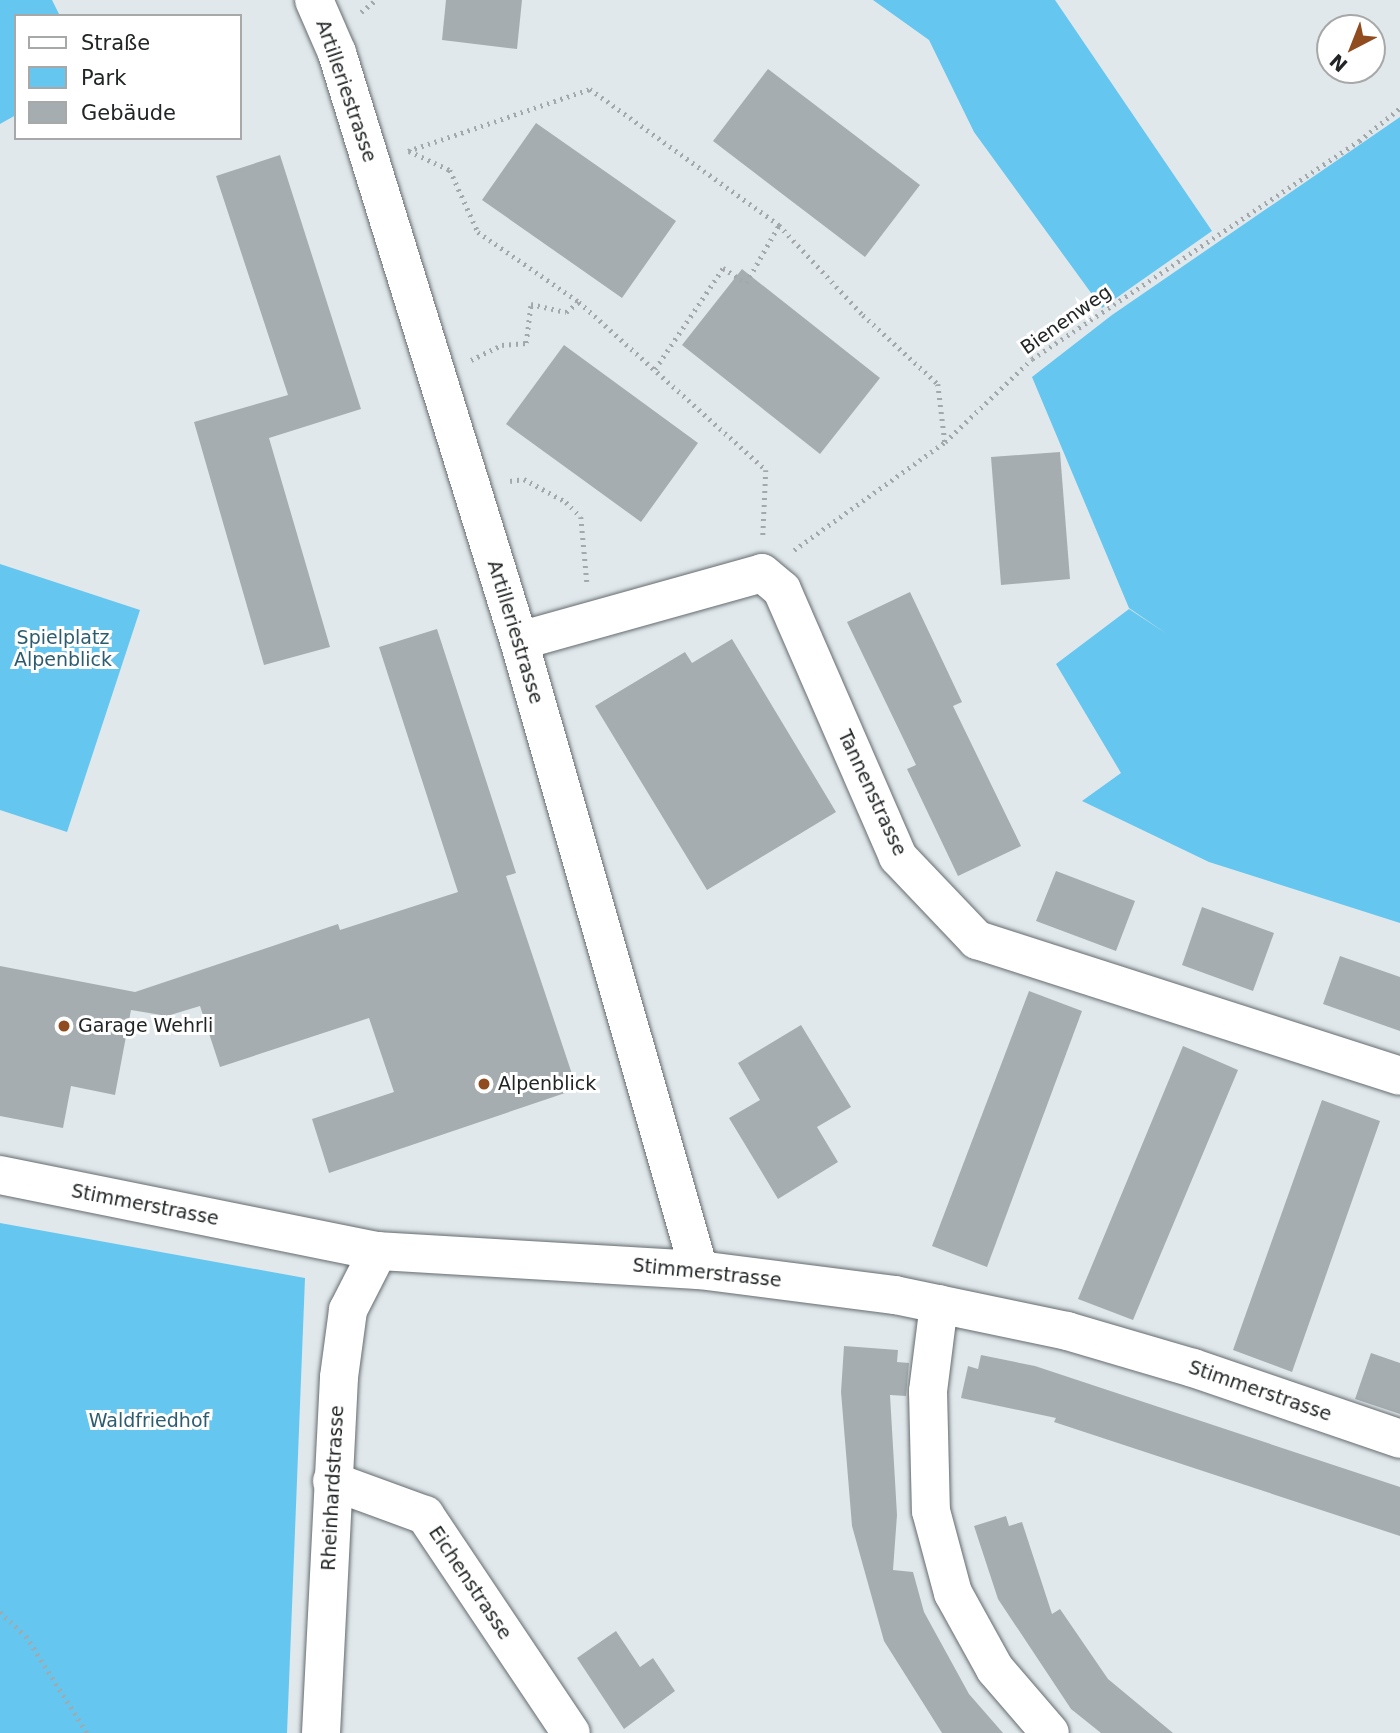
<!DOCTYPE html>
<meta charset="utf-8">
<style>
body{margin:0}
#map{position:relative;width:1400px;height:1733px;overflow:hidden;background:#e1e8ec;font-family:"DejaVu Sans",sans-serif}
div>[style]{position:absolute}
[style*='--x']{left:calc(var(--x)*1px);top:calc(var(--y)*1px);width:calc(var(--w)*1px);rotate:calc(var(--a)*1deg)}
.green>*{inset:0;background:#65c6ef}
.building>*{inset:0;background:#a6adb0}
.path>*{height:4.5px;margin-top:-2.25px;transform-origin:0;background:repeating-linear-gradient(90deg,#a3a8ab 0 2px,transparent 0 7px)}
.roads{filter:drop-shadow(0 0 2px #656c6f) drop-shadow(0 0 2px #656c6f)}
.minor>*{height:38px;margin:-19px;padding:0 19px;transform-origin:19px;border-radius:19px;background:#fff}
.dots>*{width:19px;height:19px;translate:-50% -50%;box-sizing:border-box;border:4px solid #fff;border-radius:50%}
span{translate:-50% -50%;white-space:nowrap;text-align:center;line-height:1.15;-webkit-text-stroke:6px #fff;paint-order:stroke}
.street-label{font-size:19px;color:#222526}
.park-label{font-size:19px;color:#2c5c70}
.poi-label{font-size:19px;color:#222526}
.left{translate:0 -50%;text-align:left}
.legend{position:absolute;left:14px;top:14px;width:228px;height:126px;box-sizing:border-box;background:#fff;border:2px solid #a7a8a8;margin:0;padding:9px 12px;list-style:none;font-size:21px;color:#222526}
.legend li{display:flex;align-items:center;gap:14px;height:35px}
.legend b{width:35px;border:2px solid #a7a8a8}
.north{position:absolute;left:1316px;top:14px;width:70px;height:70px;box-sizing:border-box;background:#fff;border:2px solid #a7a8a8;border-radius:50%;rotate:222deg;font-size:19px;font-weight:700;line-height:28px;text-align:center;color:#222526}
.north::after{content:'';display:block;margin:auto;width:24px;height:32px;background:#904c1f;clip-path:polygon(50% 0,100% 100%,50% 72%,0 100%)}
</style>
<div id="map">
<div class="green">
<div style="clip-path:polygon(0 0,52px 0,60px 16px,16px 16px,16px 115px,0 124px)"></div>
<div style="clip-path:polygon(873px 0,1055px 0,1212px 231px,1102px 308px,974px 132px,929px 40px)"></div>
<div style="clip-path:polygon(1400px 117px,1400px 923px,1209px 862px,1082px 801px,1121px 773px,1056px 664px,1129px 609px,1167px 634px,1129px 608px,1032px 377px,1112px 315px)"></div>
<div style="clip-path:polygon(0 564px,140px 610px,67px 832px,0 810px)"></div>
<div style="clip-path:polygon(0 1223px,305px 1278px,287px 1733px,0 1733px)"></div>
</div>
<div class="building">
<div style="clip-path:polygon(446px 0,522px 0,517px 49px,442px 40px)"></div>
<div style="clip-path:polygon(768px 69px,920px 185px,865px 257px,713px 141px)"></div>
<div style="clip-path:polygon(536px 123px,676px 221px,622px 298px,482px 200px)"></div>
<div style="clip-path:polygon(280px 155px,361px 409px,269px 438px,330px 647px,264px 665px,194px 422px,288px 395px,216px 176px)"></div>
<div style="clip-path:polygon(742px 269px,880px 378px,820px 454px,682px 345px)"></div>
<div style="clip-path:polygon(564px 345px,698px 443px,641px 522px,506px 424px)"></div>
<div style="clip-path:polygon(1060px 452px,1070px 579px,1001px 585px,991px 457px)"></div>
<div style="clip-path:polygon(910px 592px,962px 702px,953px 706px,1021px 846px,958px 876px,907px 769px,916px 765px,847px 622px)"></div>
<div style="clip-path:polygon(437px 629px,516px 873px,506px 876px,577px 1089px,329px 1173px,312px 1119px,394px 1092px,369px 1018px,220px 1067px,200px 1006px,167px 1016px,131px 1010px,115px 1095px,71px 1086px,63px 1128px,0 1116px,0 966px,135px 992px,338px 924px,340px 930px,458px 892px,379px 647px)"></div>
<div style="clip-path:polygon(732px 639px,836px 812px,707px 890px,595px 706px,685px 652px,692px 663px)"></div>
<div style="clip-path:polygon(1056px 871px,1135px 901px,1116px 951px,1036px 921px)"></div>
<div style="clip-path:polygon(1202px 907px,1274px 933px,1253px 991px,1182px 965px)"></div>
<div style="clip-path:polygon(1340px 956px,1400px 977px,1400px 1031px,1323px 1004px)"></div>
<div style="clip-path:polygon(1029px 991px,1082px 1011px,987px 1267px,932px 1246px)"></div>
<div style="clip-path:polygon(801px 1025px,851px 1107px,817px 1127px,838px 1162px,778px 1199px,729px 1118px,760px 1100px,738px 1063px)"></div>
<div style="clip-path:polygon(1183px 1046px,1238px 1070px,1133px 1320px,1078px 1299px)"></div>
<div style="clip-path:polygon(1322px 1100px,1380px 1121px,1292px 1372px,1233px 1350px)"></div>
<div style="clip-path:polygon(844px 1346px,898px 1350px,897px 1362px,909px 1363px,906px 1396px,890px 1395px,897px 1515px,893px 1570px,913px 1572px,924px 1612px,969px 1694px,1003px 1733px,942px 1733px,884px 1641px,852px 1526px,841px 1392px)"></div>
<div style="clip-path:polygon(1371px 1353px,1400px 1363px,1400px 1414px,1355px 1399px)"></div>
<div style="clip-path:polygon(981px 1355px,1035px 1366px,1400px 1487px,1400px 1536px,1054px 1422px,1056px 1418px,961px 1398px,968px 1366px,978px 1369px)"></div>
<div style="clip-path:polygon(1006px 1516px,1009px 1526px,1022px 1522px,1052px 1614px,1060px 1609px,1108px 1679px,1173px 1733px,1101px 1733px,1071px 1709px,998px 1599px,974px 1526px)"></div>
<div style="clip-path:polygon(616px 1631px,640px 1667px,653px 1658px,675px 1691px,624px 1729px,577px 1658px)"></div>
</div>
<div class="path">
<div style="--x:361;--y:12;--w:19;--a:-39"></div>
<div style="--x:408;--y:151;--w:192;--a:-18.8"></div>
<div style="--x:590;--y:89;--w:233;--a:35.7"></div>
<div style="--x:779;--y:225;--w:123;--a:47"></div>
<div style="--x:863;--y:315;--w:102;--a:42.6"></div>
<div style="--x:938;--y:384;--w:58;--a:83.1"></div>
<div style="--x:409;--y:151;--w:45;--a:24.9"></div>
<div style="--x:450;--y:170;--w:68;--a:65.7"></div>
<div style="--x:478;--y:232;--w:123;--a:34.7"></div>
<div style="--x:579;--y:302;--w:251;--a:41.9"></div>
<div style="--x:766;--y:470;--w:67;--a:92.6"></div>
<div style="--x:471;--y:360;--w:34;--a:-26"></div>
<div style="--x:502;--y:345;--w:24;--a:-5"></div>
<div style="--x:526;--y:343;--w:39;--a:-83"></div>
<div style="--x:531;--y:304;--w:36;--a:13"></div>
<div style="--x:566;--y:312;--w:16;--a:-38"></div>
<div style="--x:655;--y:369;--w:122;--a:-56"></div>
<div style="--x:723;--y:268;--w:27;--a:33"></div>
<div style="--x:746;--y:283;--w:67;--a:-60.4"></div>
<div style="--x:510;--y:481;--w:14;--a:-8"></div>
<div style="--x:524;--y:479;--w:48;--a:28.7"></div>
<div style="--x:566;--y:502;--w:21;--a:45"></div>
<div style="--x:581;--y:517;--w:65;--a:84.7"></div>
<div style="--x:794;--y:550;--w:186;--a:-35.6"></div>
<div style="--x:945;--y:442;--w:120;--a:-43.7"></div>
<div style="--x:1032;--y:359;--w:393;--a:-33.7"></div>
<div style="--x:1359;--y:141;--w:53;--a:-38.8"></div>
<div style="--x:0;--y:1612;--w:35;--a:43"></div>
<div style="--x:26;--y:1636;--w:115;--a:57.8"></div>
</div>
<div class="roads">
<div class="minor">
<div style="--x:314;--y:0;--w:58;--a:66.5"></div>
<div style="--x:337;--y:53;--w:616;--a:72.8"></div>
<div style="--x:519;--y:641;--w:654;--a:74.03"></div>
<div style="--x:519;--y:641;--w:252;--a:-15.6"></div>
<div style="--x:762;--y:573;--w:26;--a:40"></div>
<div style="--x:782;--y:590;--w:291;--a:66.5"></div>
<div style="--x:898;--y:857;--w:115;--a:46.4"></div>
<div style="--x:977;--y:940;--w:444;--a:17.8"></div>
<div style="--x:0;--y:1175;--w:386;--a:11.4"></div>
<div style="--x:378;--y:1251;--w:322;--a:3.4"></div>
<div style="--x:699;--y:1270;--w:198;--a:7.3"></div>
<div style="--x:895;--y:1295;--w:176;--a:11.8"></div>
<div style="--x:1067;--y:1331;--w:131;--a:16.4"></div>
<div style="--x:1193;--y:1368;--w:219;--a:18.9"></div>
<div style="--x:939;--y:1304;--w:88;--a:97.2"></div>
<div style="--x:928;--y:1391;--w:120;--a:88.6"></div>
<div style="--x:931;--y:1511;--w:85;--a:75"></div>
<div style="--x:953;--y:1593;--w:87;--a:61.1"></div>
<div style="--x:995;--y:1669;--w:84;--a:49.3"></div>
<div style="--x:332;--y:1481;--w:99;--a:20.1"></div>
<div style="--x:425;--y:1515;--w:262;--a:56.2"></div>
<div style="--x:321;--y:1733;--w:356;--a:-87.1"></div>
<div style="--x:339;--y:1377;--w:68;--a:-82.3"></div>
<div style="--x:348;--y:1310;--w:66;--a:-63"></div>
</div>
</div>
<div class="dots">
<div style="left:64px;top:1026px;background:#904c1f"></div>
<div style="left:484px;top:1084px;background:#904c1f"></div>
</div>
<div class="street-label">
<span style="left:346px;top:91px;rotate:71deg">Artilleriestrasse</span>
<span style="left:1066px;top:320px;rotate:-35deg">Bienenweg</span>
<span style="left:515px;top:632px;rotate:73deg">Artilleriestrasse</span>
<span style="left:872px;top:793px;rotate:65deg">Tannenstrasse</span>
<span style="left:145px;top:1205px;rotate:11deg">Stimmerstrasse</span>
<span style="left:707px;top:1273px;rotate:6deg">Stimmerstrasse</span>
<span style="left:1260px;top:1391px;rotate:19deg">Stimmerstrasse</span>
<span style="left:333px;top:1488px;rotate:-87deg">Rheinhardstrasse</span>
<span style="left:470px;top:1583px;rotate:56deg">Eichenstrasse</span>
</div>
<div class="park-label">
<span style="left:63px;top:649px">Spielplatz<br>Alpenblick</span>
<span style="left:149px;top:1421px">Waldfriedhof</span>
</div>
<div class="poi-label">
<span class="left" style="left:78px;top:1026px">Garage Wehrli</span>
<span class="left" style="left:498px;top:1084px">Alpenblick</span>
</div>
<ul class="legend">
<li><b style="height:9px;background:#fff"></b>Straße</li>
<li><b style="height:19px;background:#65c6ef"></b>Park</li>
<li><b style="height:19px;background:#a6adb0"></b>Gebäude</li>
</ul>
<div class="north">N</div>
</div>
